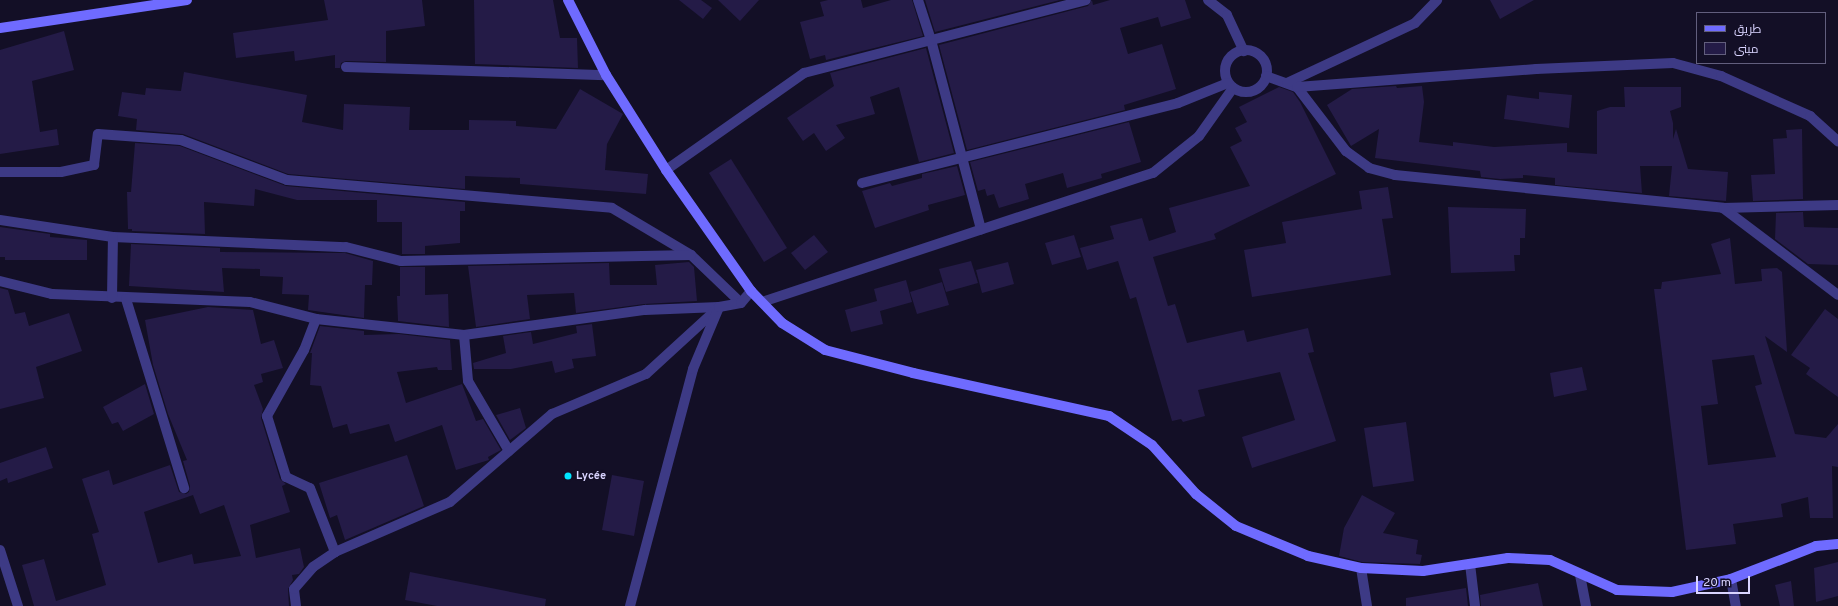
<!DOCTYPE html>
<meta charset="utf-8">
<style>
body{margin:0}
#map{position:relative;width:1838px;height:606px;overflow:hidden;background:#130f26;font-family:Overpass,Cairo,sans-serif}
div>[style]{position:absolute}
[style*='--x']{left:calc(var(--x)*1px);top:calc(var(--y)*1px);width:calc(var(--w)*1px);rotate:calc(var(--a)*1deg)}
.building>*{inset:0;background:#241b47}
.street>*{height:10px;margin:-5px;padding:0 5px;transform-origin:5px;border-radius:5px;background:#3d3a85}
.street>.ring{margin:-5px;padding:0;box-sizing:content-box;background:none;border:10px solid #3d3a85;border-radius:50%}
.secondary>*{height:10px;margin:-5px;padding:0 5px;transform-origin:5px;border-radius:5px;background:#6f6bff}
.dots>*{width:11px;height:11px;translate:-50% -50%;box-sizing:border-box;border:2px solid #130f26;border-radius:50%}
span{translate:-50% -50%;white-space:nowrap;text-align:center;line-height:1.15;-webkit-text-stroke:3px #130f26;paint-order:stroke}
.poi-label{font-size:11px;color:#d9d4ff;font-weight:700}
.left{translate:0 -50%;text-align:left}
.legend{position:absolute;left:1696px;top:12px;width:130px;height:52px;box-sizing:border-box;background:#130f26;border:1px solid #625e7d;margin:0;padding:5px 7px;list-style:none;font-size:12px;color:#d9d4ff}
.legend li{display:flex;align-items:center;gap:8px;height:20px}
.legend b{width:20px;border:1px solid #625e7d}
.scale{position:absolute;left:1696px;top:576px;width:54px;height:18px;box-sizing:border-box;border:2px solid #d9d4ff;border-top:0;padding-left:5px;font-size:12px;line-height:14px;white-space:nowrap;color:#d9d4ff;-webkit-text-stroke:3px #130f26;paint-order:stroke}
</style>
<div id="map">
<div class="building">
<div style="clip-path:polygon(324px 0,422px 0,425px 26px,386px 31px,386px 62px,346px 61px,341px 63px,340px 68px,335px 68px,335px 55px,295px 61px,294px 51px,236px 58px,233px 33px,328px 20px)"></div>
<div style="clip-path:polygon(474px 0,553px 0,560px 38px,577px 38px,578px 68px,475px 64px)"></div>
<div style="clip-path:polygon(679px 0,701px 0,712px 8px,703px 19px)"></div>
<div style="clip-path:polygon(718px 0,759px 0,740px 21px)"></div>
<div style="clip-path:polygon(828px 0,861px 0,863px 8px,891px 0,912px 0,923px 36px,826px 60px,825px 55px,810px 59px,800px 22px,824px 16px,820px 2px)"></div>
<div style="clip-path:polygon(925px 0,1060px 0,935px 32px)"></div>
<div style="clip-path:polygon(1092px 0,1093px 5px,1110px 0,1185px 0,1191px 18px,1161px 27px,1158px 17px,1120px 28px,1128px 54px,1162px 44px,1176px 89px,1124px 105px,1125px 110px,967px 150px,939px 45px,1088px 6px)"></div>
<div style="clip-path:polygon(1490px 0,1534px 0,1500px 19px)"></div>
<div style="clip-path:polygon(64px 31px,74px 70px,32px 81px,40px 132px,57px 129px,59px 145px,0 154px,0 50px)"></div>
<div style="clip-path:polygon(926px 48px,954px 153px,919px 162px,899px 87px,870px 97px,875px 114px,836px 125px,845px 138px,826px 151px,814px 133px,803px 141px,787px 118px,834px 86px,830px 73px)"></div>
<div style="clip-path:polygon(184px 72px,307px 95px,302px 122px,343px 130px,344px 104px,410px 107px,409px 130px,469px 130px,469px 120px,516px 121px,516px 126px,556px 129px,580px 89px,623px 114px,607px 144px,605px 170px,648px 174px,646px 194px,520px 184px,520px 178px,465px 176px,465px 189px,288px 174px,183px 134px,136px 130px,137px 119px,118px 116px,122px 92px,145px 95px,146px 88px,181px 91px)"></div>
<div style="clip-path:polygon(1396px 86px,1397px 88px,1422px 86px,1424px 102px,1419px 142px,1453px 146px,1453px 142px,1494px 147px,1567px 143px,1567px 152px,1597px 154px,1597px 111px,1610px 107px,1625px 107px,1624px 87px,1681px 87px,1681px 107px,1670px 111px,1673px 123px,1673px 139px,1676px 129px,1688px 169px,1728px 172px,1726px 201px,1669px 196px,1672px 166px,1640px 166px,1642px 193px,1555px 185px,1555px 178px,1523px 175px,1523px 178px,1500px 179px,1481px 177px,1480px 171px,1375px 158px,1379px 129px,1351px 146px,1327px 105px,1352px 89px)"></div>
<div style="clip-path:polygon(1279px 87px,1293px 92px,1300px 102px,1336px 174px,1214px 234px,1216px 239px,1153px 257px,1168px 306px,1175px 304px,1187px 343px,1244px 330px,1247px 342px,1308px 328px,1314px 352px,1308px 353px,1336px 441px,1252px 468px,1242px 437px,1295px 420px,1280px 372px,1198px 390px,1205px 416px,1183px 422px,1181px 419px,1172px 421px,1136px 297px,1130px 299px,1118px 261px,1087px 270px,1080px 248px,1114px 239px,1110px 226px,1142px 218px,1149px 241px,1176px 232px,1169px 208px,1250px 186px,1230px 147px,1242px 141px,1235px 128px,1247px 122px,1239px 107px)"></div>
<div style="clip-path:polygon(1539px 92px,1572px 95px,1569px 128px,1504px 119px,1507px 95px,1539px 99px)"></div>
<div style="clip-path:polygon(1129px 122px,1141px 162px,1101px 174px,1102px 178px,1067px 188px,1063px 173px,1025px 184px,1029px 199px,999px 208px,994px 194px,987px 196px,985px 189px,978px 191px,970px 162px)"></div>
<div style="clip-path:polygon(1802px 129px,1803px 199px,1753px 201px,1751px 175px,1775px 174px,1773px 139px,1787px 138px,1786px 130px)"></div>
<div style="clip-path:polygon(135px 143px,180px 146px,286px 186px,465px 202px,465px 211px,460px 211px,460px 243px,425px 246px,425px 254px,402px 254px,402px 222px,377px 222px,377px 200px,297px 200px,255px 189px,254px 206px,204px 202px,205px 234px,132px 231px,132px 229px,128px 229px,127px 192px,131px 192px)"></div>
<div style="clip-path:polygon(731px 159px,787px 248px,764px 262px,709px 173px)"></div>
<div style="clip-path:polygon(957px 166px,965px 195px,928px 205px,929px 210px,875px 228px,862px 191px,890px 183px,892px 186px,922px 178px,922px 174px)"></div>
<div style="clip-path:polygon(1388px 187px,1393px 218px,1382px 219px,1391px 275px,1252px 297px,1244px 250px,1286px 243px,1282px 222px,1362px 209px,1359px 191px)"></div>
<div style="clip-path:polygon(1448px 207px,1526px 209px,1525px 238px,1520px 238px,1520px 255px,1514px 255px,1515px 271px,1451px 273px)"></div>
<div style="clip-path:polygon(1803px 212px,1804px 227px,1838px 228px,1838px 265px,1808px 264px,1775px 239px,1776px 213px)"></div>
<div style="clip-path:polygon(0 227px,50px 234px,50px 237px,87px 240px,87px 260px,5px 260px,5px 257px,0 257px)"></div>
<div style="clip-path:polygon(814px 235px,828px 252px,805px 270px,791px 253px)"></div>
<div style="clip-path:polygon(1074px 235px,1081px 257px,1052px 265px,1045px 243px)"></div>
<div style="clip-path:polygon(evenodd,1730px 238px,1735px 284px,1762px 281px,1761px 269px,1777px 268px,1782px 272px,1787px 352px,1765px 336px,1795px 434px,1826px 438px,1838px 424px,1838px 467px,1832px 466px,1833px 518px,1810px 518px,1808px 497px,1781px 504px,1783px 517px,1733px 524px,1736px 544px,1686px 550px,1654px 289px,1661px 289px,1662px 282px,1721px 274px,1711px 244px,1730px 238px,1754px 355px,1762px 384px,1755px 386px,1776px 457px,1708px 465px,1701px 406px,1718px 404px,1712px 360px,1754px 355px)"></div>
<div style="clip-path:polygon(131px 244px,220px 248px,220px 252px,345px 253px,373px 261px,372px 285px,365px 285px,364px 318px,308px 310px,309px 295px,282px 294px,283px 277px,260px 276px,260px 269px,222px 268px,224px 292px,129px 286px)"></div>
<div style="clip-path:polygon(971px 261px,978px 283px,946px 292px,939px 269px)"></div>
<div style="clip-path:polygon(689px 262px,694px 267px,697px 301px,644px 304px,576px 313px,574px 293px,527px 295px,530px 319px,476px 327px,468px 266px,609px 263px,610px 285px,657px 285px,655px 265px)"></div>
<div style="clip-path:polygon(1008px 262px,1014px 284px,982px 293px,976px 270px)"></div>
<div style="clip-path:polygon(400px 267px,425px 267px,425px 295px,448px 294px,449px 327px,398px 321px,397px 296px,400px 296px)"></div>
<div style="clip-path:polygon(906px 280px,912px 302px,880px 311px,883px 324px,851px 332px,845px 310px,877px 301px,874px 289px)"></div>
<div style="clip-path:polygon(942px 282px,949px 305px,917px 314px,910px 292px)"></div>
<div style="clip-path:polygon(0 288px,8px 290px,15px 314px,25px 312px,29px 326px,69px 313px,82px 351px,36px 367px,44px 398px,0 409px)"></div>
<div style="clip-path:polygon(evenodd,208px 307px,253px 310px,261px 344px,274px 340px,283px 368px,261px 374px,263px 382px,254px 385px,263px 409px,261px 418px,280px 479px,286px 484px,282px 486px,290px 512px,250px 525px,256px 558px,300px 548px,304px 567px,299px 574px,292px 575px,293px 580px,288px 589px,289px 606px,34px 606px,22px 565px,44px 559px,56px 601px,106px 585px,92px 534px,99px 532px,82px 479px,109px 470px,113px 485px,170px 465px,179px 492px,186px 494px,189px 492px,190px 486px,183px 461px,187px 460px,168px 414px,153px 365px,145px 320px,208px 307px,193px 495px,200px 514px,224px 505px,241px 556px,194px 564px,192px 554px,158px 563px,144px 512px,193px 495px)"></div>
<div style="clip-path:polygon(1825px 309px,1838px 319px,1838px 397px,1806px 374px,1810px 368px,1791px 355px)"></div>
<div style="clip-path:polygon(592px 324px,596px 356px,572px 359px,574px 368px,555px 373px,552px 361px,511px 369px,474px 369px,473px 363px,506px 353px,503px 336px,531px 332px,533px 344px,577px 333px,576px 326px)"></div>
<div style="clip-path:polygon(320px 326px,364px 331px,364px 335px,399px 334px,450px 340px,452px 370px,438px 370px,437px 367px,397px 372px,406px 403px,462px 384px,476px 421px,483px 419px,501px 450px,488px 457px,489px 460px,456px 470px,442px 425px,395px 442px,389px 424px,350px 434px,347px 424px,333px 428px,321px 386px,310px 385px,312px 353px,310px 353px)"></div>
<div style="clip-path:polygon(1582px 367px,1587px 390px,1554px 397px,1550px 373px)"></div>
<div style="clip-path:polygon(145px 384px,154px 414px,123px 431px,118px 422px,112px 424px,103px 407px)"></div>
<div style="clip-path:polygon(520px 408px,526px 428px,510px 440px,496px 415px)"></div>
<div style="clip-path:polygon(1406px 422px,1414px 481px,1373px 487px,1364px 428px)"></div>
<div style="clip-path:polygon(46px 447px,53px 468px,8px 483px,7px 478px,0 481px,0 463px)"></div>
<div style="clip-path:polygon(407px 455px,424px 506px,345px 540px,337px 515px,330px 518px,319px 483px)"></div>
<div style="clip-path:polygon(612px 475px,644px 481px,634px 536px,602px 530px)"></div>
<div style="clip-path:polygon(1362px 495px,1395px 513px,1383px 533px,1418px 540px,1416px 554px,1422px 555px,1420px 564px,1362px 562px,1339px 556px,1344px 528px)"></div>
<div style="clip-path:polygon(1838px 562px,1838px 596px,1816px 602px,1814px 568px)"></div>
<div style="clip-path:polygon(410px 572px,546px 599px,545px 606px,437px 606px,405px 600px)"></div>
<div style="clip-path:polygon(1791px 581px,1794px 606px,1780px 606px,1775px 585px)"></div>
<div style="clip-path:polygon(1538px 583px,1543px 606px,1481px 606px,1480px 595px)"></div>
<div style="clip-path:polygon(1466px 588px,1468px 606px,1406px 606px,1406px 598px)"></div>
</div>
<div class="street">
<div style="--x:918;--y:0;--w:42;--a:72"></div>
<div style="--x:931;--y:40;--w:196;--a:75.2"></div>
<div style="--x:1208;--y:0;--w:24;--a:38"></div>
<div style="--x:1227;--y:15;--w:40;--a:65"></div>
<div class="ring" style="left:1225px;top:50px;width:32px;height:32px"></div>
<div style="--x:346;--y:67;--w:260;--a:1.8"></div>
<div style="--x:1266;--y:76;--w:33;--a:20"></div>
<div style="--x:1297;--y:87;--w:81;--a:52.6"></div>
<div style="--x:1346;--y:151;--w:29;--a:36"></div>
<div style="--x:1369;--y:168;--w:27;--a:15"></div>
<div style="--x:1395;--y:175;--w:330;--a:5.7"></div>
<div style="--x:1723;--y:208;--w:115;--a:-1.5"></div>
<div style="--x:1287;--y:83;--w:141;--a:-25.1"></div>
<div style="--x:1415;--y:23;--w:32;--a:-46"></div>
<div style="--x:1297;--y:87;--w:240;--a:-4.3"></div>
<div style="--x:1536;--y:69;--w:137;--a:-2.5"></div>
<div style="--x:1673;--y:63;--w:50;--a:15.2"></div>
<div style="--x:1721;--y:76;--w:98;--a:24.2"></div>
<div style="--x:1810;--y:116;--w:38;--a:42"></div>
<div style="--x:666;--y:170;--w:169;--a:-35.1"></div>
<div style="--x:804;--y:73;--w:291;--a:-14.5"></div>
<div style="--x:0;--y:172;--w:61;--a:0"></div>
<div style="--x:61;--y:172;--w:34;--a:-12"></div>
<div style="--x:94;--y:165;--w:31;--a:-83"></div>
<div style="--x:98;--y:134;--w:83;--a:4.1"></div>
<div style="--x:181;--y:140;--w:113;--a:20.7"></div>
<div style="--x:287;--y:180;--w:326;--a:4.9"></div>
<div style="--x:612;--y:208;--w:92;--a:30.7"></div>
<div style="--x:691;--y:255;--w:69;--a:43.8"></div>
<div style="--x:862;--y:183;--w:326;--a:-14.2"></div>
<div style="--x:1178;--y:103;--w:54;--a:-21.8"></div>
<div style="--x:1723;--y:208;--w:144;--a:37.1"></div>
<div style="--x:0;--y:220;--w:114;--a:8.6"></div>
<div style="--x:113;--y:237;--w:233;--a:2.5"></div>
<div style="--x:346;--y:247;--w:57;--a:14.3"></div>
<div style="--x:401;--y:261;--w:290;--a:-1.2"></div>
<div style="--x:0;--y:281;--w:54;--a:14"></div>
<div style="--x:52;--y:294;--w:198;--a:2.3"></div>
<div style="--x:250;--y:302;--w:68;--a:14.4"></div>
<div style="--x:316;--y:319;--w:149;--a:6.2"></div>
<div style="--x:464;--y:335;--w:183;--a:-7.9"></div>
<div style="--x:645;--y:310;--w:74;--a:-2.3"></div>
<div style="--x:112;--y:298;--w:61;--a:-89.1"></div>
<div style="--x:126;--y:299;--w:198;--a:72.9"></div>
<div style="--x:762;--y:302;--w:412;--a:-18.3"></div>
<div style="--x:1153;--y:173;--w:59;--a:-38.8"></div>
<div style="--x:1199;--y:136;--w:59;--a:-54.7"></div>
<div style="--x:316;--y:319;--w:33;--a:111"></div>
<div style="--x:304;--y:350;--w:76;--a:119.3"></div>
<div style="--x:267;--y:416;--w:64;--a:72.7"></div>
<div style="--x:286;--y:477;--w:26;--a:25"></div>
<div style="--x:310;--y:488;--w:69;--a:68.7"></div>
<div style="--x:464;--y:335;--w:46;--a:85"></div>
<div style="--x:468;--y:381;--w:81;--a:59.6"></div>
<div style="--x:0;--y:550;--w:59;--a:72.2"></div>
<div style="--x:1470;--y:564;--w:42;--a:83.2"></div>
<div style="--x:1361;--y:568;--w:38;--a:81"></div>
<div style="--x:1580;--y:575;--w:32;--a:79"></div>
<div style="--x:1731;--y:579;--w:27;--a:80"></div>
<div style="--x:296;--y:606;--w:17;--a:-97"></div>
<div style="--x:294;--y:589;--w:29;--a:-49"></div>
<div style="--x:313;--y:567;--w:27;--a:-34"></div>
<div style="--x:335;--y:552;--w:125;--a:-23.5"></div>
<div style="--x:450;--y:502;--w:135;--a:-40.8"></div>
<div style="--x:552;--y:414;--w:102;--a:-23.1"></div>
<div style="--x:646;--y:374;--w:99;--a:-42.5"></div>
<div style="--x:630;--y:606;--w:245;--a:-75.1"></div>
<div style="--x:693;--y:369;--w:67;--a:-67.2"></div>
<div style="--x:719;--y:307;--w:22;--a:-10"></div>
<div style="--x:741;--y:303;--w:16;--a:-50"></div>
</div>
<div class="secondary">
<div style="--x:568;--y:0;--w:84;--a:63.1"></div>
<div style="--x:606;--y:75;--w:112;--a:57.7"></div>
<div style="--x:666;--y:170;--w:148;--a:54.9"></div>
<div style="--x:751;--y:291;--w:45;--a:45.9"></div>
<div style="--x:782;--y:323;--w:51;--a:32.1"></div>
<div style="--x:825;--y:350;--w:91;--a:14.6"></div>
<div style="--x:913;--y:373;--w:201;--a:12.4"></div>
<div style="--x:1109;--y:416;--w:52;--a:34"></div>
<div style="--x:1152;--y:445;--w:66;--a:48.1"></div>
<div style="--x:1196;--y:494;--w:51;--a:38.7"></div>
<div style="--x:1236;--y:526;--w:78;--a:22.6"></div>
<div style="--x:1308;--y:556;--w:54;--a:12.8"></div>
<div style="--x:1361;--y:568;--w:62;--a:2.8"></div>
<div style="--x:1423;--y:571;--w:86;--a:-8.7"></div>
<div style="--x:1508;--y:558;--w:42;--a:2.7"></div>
<div style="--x:1550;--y:560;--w:73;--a:24.1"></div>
<div style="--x:1617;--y:590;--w:55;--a:2.1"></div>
<div style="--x:1672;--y:592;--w:60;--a:-12.4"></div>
<div style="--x:1731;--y:579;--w:91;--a:-21.2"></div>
<div style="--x:1816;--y:546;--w:22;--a:-5"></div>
<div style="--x:0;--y:28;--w:189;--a:-8.5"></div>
</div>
<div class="dots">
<div style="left:568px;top:476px;background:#00e5ff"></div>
</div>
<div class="poi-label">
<span class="left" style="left:576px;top:476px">Lycée</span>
</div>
<ul class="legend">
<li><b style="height:5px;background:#6f6bff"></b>طريق</li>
<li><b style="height:11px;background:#241b47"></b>مبنى</li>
</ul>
<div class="scale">20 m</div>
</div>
